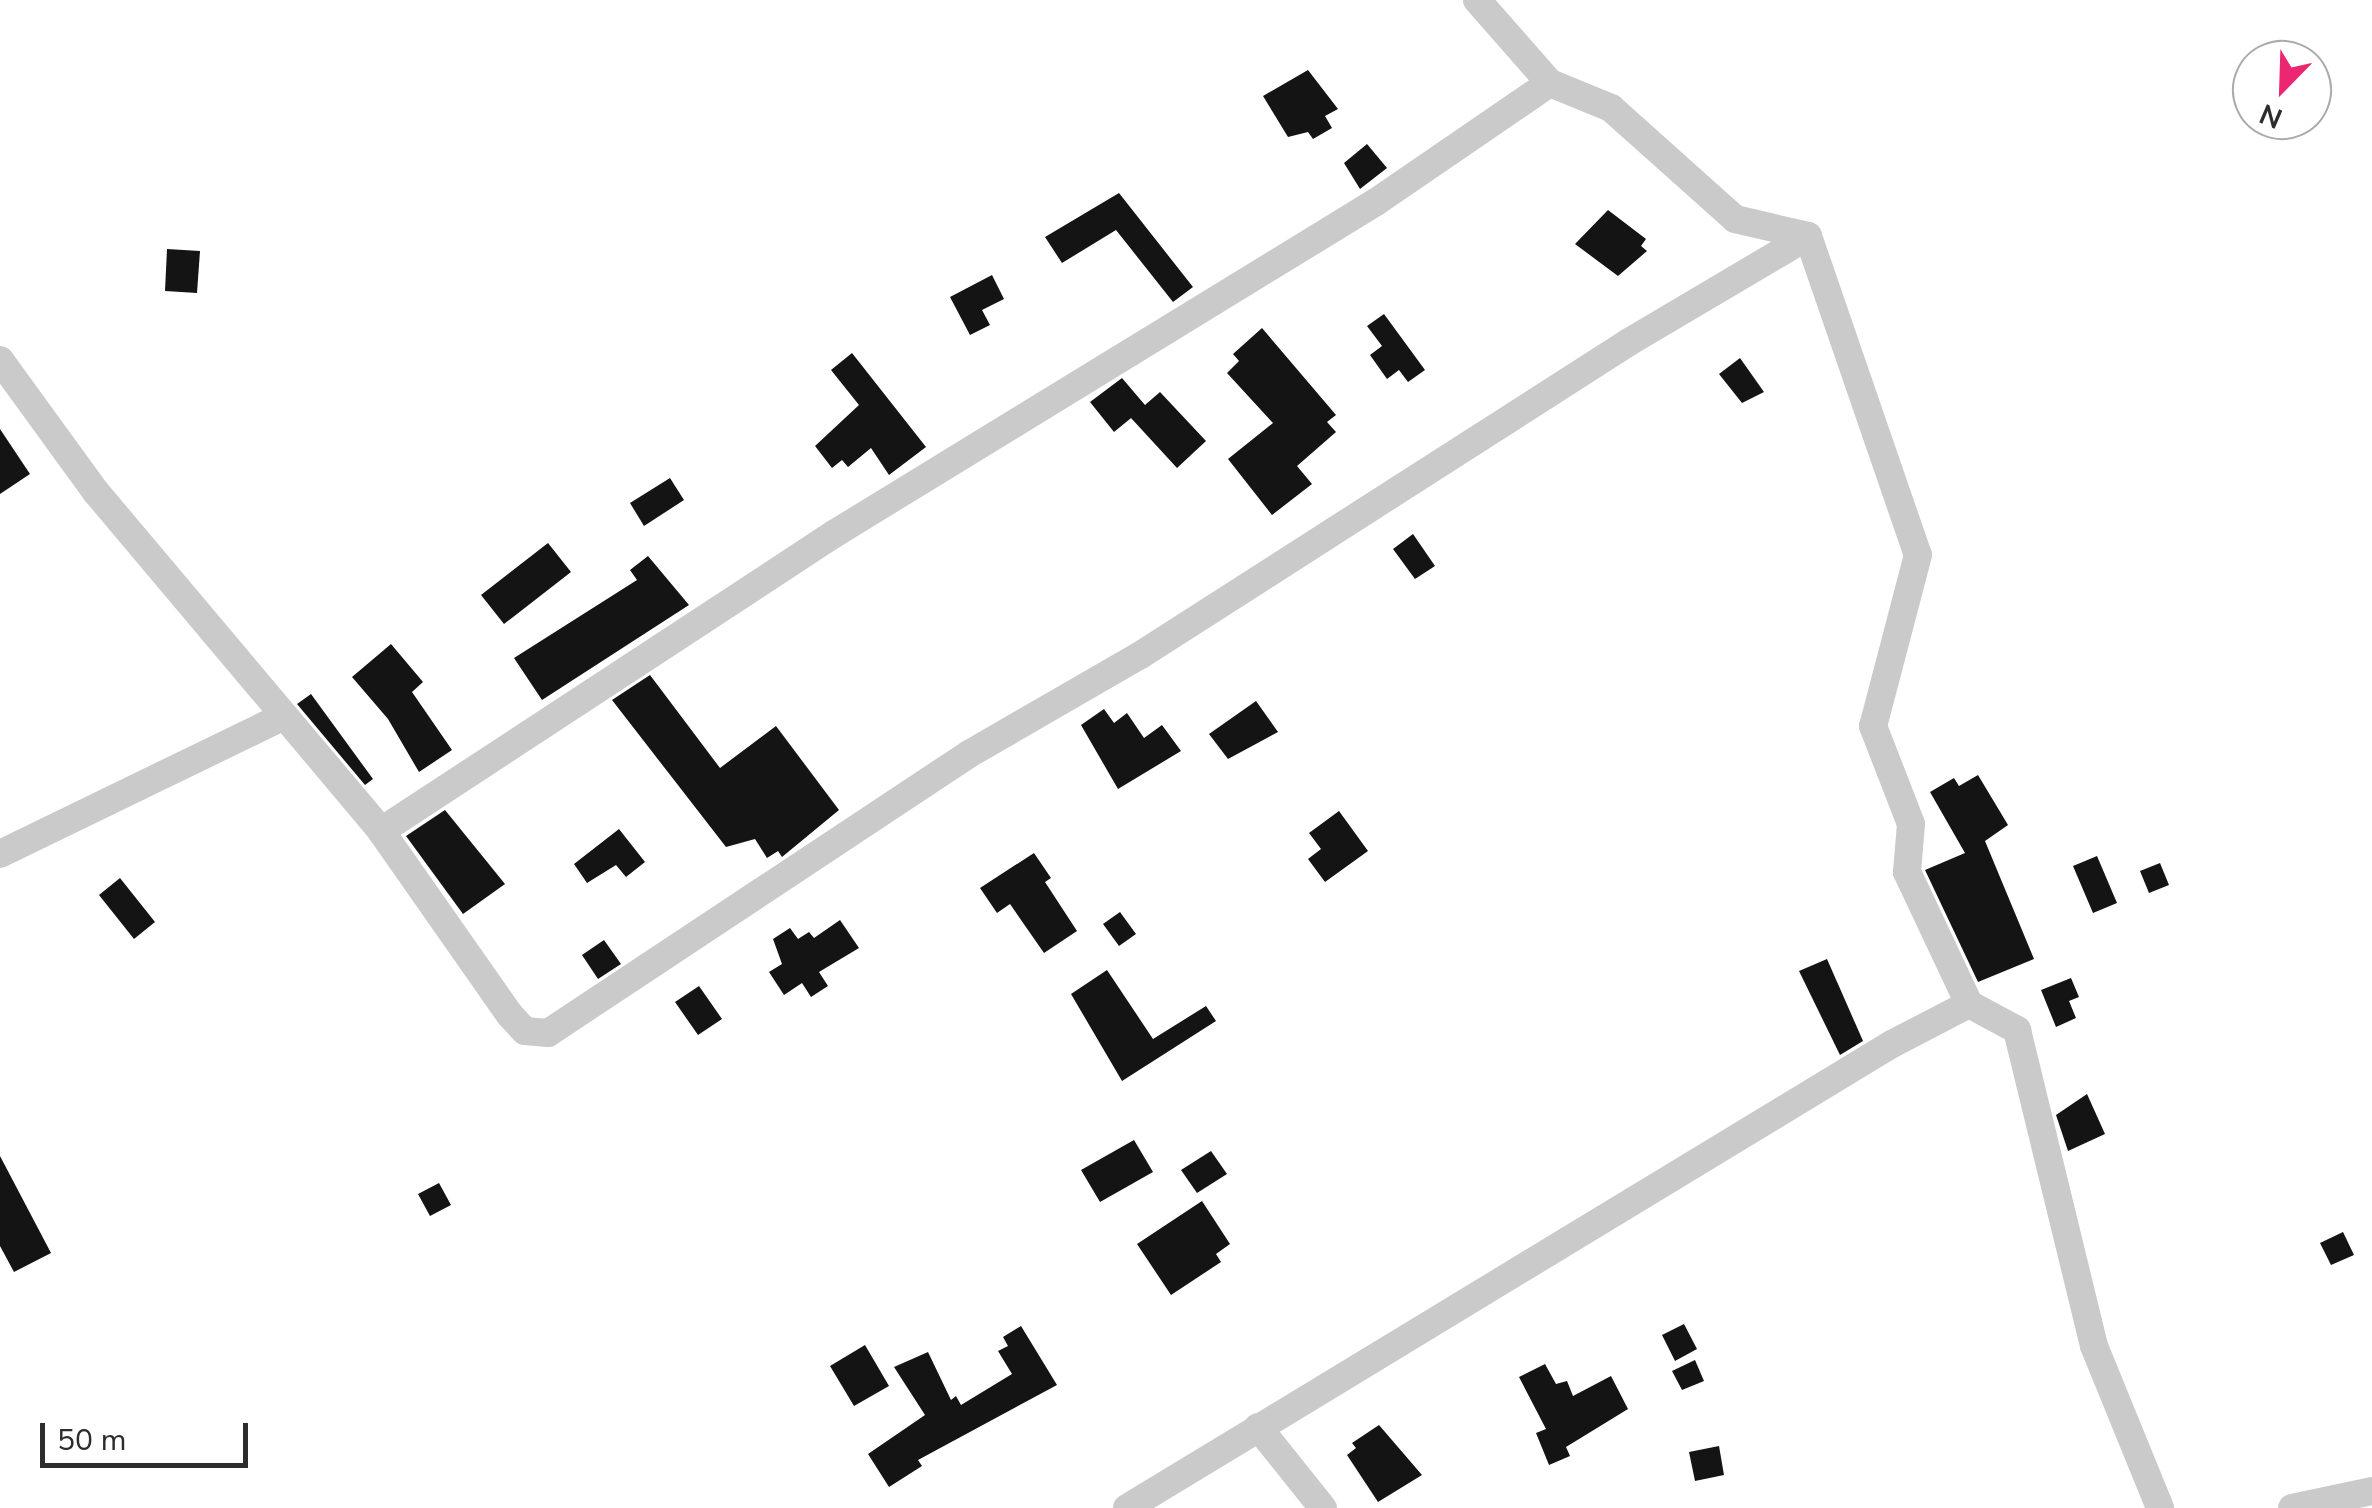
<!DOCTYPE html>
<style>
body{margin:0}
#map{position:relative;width:2372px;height:1508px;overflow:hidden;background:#fff;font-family:"Nunito Sans",sans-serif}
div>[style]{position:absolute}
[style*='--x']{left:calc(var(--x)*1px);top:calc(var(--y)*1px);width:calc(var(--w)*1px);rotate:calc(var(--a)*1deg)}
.building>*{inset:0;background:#141414}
.street>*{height:28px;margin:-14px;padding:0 14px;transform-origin:14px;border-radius:14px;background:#cacaca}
span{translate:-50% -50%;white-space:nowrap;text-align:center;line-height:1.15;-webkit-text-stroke:10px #fff;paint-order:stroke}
.north{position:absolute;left:2232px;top:40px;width:100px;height:100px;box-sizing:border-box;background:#fff;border:2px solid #ababab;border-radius:50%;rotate:203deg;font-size:28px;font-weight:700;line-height:40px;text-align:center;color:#2d2d2d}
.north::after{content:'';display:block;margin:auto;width:35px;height:45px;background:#ed2671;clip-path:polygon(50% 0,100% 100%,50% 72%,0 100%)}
.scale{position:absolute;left:40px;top:1423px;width:208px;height:45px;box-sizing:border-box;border:5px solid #2d2d2d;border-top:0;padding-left:12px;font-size:30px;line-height:35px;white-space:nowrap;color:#2d2d2d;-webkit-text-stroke:8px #fff;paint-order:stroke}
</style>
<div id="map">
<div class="building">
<div style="clip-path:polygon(1308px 70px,1338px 109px,1325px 116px,1332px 128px,1313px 139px,1308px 132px,1288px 137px,1263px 96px)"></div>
<div style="clip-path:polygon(1367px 144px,1387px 168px,1360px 189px,1344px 163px)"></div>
<div style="clip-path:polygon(1119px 193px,1193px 287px,1173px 302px,1116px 230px,1062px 263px,1045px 237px)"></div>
<div style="clip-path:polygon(1608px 210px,1646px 239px,1641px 246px,1647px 251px,1618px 276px,1575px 244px)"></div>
<div style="clip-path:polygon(167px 249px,200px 251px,197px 293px,165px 291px)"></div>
<div style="clip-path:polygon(992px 275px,1004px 299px,982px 310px,990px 325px,970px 335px,950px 297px)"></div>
<div style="clip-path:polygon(1384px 314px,1425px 370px,1408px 382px,1399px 370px,1387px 379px,1370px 355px,1382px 346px,1367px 326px)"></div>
<div style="clip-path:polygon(1262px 328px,1336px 415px,1327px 422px,1336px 432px,1297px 466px,1312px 484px,1272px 515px,1228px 459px,1273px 423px,1227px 373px,1239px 361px,1233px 354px)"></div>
<div style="clip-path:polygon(852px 353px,926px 447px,889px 475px,871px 448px,848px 467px,842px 460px,832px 468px,815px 446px,859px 405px,831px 370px)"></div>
<div style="clip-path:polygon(1740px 358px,1764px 392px,1742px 403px,1719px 374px)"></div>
<div style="clip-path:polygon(1122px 378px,1145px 405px,1160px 392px,1206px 441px,1177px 468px,1131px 418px,1136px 414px,1114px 432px,1090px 402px)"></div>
<div style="clip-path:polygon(0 429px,30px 474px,0 494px)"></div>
<div style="clip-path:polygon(670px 478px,684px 500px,644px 526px,630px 503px)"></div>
<div style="clip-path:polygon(1413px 534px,1435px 566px,1415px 579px,1393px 549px)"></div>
<div style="clip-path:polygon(548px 543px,571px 572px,504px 624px,481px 595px)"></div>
<div style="clip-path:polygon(648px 556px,689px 605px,542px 700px,514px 658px,637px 580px,630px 570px)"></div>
<div style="clip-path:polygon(391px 644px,423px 682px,412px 692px,452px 750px,419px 772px,388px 719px,352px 677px)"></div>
<div style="clip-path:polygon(650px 675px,720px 768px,776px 726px,839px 810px,782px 857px,778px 851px,767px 858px,755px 839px,726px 847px,612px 700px)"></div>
<div style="clip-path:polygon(311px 694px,373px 779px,365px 785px,297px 704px)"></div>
<div style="clip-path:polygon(1256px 701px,1278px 732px,1228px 759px,1209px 734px)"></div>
<div style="clip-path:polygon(1104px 709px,1114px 723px,1127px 713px,1144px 738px,1162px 725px,1181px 751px,1118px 789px,1081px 725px)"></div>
<div style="clip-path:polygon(1978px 775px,2008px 825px,1985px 841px,2034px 959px,1978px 982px,1925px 870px,1965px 853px,1930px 792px,1954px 778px,1959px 786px)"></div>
<div style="clip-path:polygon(445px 810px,505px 884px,463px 914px,406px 836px)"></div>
<div style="clip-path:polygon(1339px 811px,1368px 851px,1325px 882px,1308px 859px,1321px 849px,1309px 833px)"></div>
<div style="clip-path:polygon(619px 829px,645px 862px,626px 877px,616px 865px,587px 883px,574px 864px)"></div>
<div style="clip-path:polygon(1034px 853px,1051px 878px,1045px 882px,1077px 931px,1044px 953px,1010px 904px,997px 913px,980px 888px)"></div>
<div style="clip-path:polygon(2097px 856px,2117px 903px,2093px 913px,2073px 866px)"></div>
<div style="clip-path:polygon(2160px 863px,2169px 885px,2149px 893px,2140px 871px)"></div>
<div style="clip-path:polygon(120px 878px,155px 922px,134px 939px,99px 895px)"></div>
<div style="clip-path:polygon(1120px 912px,1136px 934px,1119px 946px,1103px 924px)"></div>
<div style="clip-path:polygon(840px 920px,859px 948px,819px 972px,828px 986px,811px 997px,802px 983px,784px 995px,769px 972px,782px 964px,773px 939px,790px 928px,798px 939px,809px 932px,814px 938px)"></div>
<div style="clip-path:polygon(604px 940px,621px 964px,598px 979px,582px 955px)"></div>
<div style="clip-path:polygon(1827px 959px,1863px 1041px,1840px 1055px,1799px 971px)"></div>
<div style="clip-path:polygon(1107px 970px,1153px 1039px,1206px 1006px,1216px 1021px,1122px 1081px,1071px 994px)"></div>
<div style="clip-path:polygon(2071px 978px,2079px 997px,2069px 1001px,2076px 1018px,2056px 1027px,2041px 990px)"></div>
<div style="clip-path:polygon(699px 986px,722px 1019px,698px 1035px,675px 1002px)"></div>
<div style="clip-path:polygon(2087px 1094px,2105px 1134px,2068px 1151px,2056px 1115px)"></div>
<div style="clip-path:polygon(1134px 1140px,1153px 1172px,1100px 1202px,1081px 1170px)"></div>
<div style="clip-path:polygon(1211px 1151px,1227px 1174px,1197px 1193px,1181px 1170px)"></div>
<div style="clip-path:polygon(0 1156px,51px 1253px,14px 1272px,0 1246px)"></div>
<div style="clip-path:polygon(439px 1183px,451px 1205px,430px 1216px,418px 1194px)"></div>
<div style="clip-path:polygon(1202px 1201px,1230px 1244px,1216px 1254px,1221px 1262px,1171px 1295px,1137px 1244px)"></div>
<div style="clip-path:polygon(2343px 1232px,2354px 1255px,2331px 1265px,2320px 1243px)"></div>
<div style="clip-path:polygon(1684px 1324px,1697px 1349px,1675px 1361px,1662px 1335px)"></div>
<div style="clip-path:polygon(1021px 1326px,1057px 1385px,918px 1460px,922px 1466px,889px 1487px,868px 1454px,925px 1415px,894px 1367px,928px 1352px,951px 1400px,956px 1396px,961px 1405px,1012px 1374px,998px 1351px,1008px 1346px,1003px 1337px)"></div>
<div style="clip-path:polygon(865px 1345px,889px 1386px,854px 1406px,830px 1366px)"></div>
<div style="clip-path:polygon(1695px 1360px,1704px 1381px,1682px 1390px,1672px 1371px)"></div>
<div style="clip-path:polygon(1545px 1364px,1556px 1384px,1567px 1381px,1573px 1396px,1611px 1376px,1628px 1409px,1566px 1447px,1570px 1456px,1549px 1465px,1536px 1433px,1546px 1429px,1519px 1377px)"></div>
<div style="clip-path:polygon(1379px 1425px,1422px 1475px,1378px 1502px,1347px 1455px,1356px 1448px,1352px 1443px)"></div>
<div style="clip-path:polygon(1719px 1446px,1724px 1475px,1695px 1481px,1689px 1452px)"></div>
</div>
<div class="street">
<div style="--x:1477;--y:0;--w:111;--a:48.7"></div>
<div style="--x:1550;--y:83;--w:66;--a:22.3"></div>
<div style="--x:1611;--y:108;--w:166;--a:41.8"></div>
<div style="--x:1735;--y:219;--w:75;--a:13.1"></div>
<div style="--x:1808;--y:236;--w:337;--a:71"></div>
<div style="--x:1918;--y:555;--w:177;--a:104.7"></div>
<div style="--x:1873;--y:726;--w:105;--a:68.8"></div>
<div style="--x:1911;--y:824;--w:48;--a:94.8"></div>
<div style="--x:1907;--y:872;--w:146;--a:64.8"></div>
<div style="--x:0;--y:360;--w:163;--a:54"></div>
<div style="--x:96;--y:492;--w:443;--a:49.9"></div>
<div style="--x:381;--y:831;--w:225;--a:55"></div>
<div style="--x:510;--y:1015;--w:22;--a:47"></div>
<div style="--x:525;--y:1031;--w:23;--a:5"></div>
<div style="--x:548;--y:1033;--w:505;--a:-33.53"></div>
<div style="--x:969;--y:754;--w:196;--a:-30"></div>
<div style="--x:1139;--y:656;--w:582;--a:-32.65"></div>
<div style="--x:1629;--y:342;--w:208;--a:-30.6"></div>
<div style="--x:381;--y:831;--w:542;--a:-33.25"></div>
<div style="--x:834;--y:534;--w:636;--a:-31.49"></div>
<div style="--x:1376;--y:202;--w:211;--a:-34.4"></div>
<div style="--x:0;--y:854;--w:314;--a:-25.9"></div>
<div style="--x:1258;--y:1427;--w:104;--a:51.3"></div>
<div style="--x:1127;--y:1508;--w:895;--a:-31.24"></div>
<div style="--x:1892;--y:1044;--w:87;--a:-27.5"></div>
<div style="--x:1969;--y:1004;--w:55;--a:28.4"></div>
<div style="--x:2017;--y:1030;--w:325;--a:76.3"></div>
<div style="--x:2094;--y:1346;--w:175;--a:67.8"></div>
<div style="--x:2292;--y:1508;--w:82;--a:-12"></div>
</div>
<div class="north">N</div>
<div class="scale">50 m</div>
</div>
